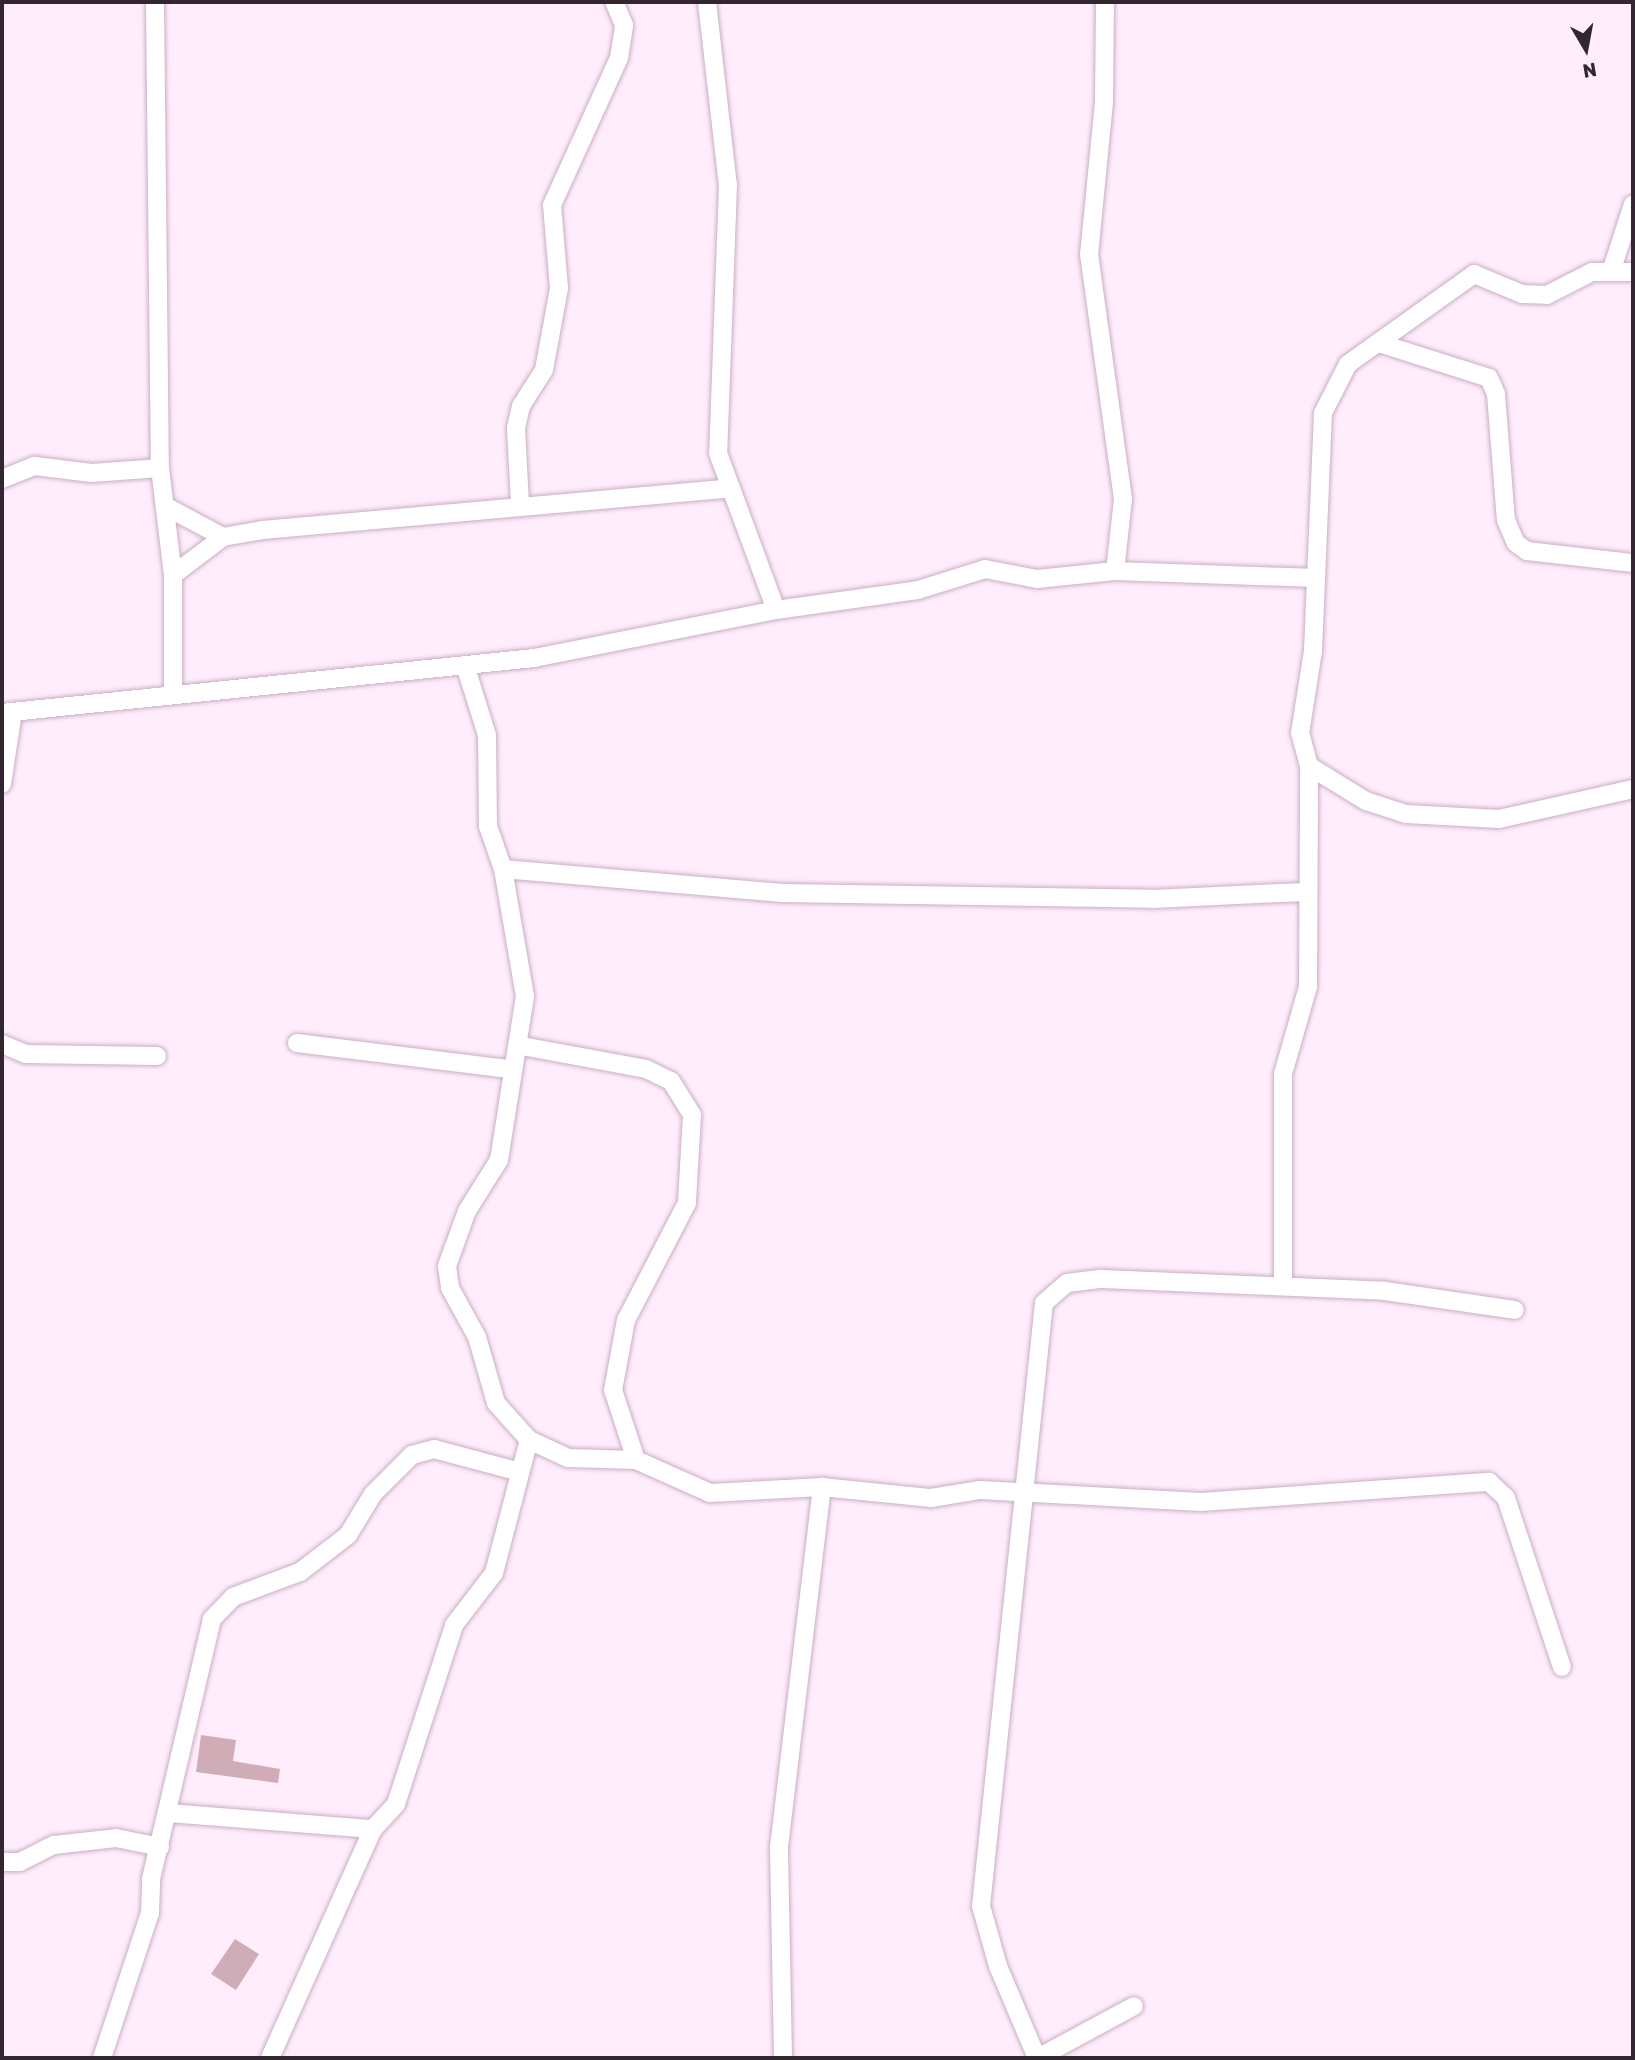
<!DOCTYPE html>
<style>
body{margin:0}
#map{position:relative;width:1635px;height:2060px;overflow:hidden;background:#ffedfc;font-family:Rubik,sans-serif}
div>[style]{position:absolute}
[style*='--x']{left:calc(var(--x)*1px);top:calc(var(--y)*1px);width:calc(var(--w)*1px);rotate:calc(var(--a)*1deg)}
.building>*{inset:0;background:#d0acb6}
.roads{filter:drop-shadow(0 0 2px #c9aec5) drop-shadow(0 0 2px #c9aec5)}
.minor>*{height:18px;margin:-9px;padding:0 9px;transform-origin:9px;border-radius:9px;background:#fff}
span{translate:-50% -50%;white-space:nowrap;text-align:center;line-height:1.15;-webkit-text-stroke:5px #ffedfc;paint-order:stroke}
.frame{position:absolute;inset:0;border:4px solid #322730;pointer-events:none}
.north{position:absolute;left:1551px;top:14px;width:70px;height:70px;-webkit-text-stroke:5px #ffedfc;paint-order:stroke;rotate:170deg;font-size:19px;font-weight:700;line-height:28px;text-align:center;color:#322730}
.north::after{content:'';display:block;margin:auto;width:24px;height:32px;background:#322730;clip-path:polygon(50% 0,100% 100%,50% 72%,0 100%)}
</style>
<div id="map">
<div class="building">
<div style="clip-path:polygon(201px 1735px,236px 1740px,233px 1761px,280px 1769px,278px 1783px,196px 1772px)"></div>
<div style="clip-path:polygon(235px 1939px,259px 1954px,236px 1990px,211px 1974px)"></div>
</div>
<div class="roads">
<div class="minor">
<div style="--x:155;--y:2;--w:466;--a:89.4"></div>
<div style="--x:160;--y:468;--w:108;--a:83.1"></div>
<div style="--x:173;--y:575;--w:119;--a:90"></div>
<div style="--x:707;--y:2;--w:184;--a:83.5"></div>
<div style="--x:728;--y:185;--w:268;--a:92.1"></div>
<div style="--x:718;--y:453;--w:167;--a:69.7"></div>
<div style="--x:1105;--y:2;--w:100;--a:90.6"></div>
<div style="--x:1104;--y:102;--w:153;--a:95.6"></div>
<div style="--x:1089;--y:254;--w:247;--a:82.1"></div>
<div style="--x:1123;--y:499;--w:72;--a:96.3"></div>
<div style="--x:1612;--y:269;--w:68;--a:-72.1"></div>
<div style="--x:1382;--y:344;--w:112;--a:17.6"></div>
<div style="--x:1489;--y:378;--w:17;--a:66"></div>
<div style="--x:1496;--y:394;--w:126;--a:85.5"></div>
<div style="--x:1506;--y:520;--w:25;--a:67"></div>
<div style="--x:1516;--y:543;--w:14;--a:36"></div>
<div style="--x:1527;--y:551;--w:107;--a:6.5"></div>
<div style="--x:2;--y:479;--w:35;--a:-22"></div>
<div style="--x:35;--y:466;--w:57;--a:7"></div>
<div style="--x:92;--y:473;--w:68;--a:-4.2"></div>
<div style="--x:520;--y:503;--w:75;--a:-93.1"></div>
<div style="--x:516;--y:428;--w:23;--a:-77"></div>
<div style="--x:521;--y:406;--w:43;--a:-57.4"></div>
<div style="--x:544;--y:370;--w:83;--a:-79.6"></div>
<div style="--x:559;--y:288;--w:83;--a:-94.8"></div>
<div style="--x:552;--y:205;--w:162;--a:-65.5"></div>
<div style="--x:619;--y:58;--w:33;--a:-81"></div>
<div style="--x:624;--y:25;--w:25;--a:-113"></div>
<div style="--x:165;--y:506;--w:66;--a:28.1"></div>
<div style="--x:173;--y:575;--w:63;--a:-37.2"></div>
<div style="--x:223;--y:537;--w:41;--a:-9.9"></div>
<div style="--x:263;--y:530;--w:470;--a:-5.1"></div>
<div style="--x:465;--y:665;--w:73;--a:72.6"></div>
<div style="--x:487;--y:735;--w:91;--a:89.4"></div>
<div style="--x:488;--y:826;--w:46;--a:70.8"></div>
<div style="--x:503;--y:869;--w:129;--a:80.2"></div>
<div style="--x:525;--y:996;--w:166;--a:99"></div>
<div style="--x:499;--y:1160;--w:60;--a:122.1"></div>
<div style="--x:467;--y:1211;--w:59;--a:110"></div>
<div style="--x:447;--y:1266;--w:22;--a:82"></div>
<div style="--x:450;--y:1288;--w:56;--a:61.1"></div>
<div style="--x:477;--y:1337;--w:69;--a:73.9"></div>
<div style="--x:496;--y:1403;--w:50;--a:48.3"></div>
<div style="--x:529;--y:1440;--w:43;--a:24.8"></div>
<div style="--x:568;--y:1458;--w:68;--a:1.7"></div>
<div style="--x:636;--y:1460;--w:81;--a:24"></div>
<div style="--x:710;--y:1493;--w:112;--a:-3.1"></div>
<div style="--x:822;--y:1487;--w:110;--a:5.8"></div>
<div style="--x:931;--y:1498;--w:50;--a:-9.3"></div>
<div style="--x:980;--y:1490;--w:221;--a:3.1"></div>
<div style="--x:1201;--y:1502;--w:289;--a:-4"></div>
<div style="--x:1489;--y:1482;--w:23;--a:43"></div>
<div style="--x:1506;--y:1498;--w:178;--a:71.7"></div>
<div style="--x:2;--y:713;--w:535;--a:-5.9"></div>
<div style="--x:534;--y:658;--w:247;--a:-11.2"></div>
<div style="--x:776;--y:610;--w:143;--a:-8"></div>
<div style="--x:918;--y:590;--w:70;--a:-17.4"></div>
<div style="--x:985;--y:569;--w:53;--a:10.9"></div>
<div style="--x:1037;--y:579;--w:78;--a:-5.9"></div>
<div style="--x:1115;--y:571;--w:201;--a:2"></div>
<div style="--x:1309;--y:766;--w:67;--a:31.6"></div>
<div style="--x:1366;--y:801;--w:42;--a:18"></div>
<div style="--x:1406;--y:814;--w:93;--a:3.1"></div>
<div style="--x:1499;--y:819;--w:137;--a:-12.6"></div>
<div style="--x:2;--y:784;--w:73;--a:-81.3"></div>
<div style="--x:503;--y:869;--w:280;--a:4.9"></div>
<div style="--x:782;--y:893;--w:371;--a:0.9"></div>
<div style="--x:1153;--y:899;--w:151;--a:-2.7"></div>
<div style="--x:297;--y:1043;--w:214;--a:7"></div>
<div style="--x:2;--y:1044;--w:25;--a:23"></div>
<div style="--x:25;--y:1054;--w:132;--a:0.9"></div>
<div style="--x:522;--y:1046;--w:126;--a:10.5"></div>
<div style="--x:646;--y:1069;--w:28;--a:26"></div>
<div style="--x:671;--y:1081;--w:40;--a:58"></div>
<div style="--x:692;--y:1115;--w:88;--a:93.3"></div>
<div style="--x:687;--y:1203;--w:132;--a:117.5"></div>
<div style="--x:626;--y:1320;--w:71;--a:100.5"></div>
<div style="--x:613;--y:1390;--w:74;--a:71.8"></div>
<div style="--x:1283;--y:1283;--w:209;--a:-90"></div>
<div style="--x:1283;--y:1074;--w:91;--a:-74"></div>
<div style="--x:1308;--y:987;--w:221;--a:-89.7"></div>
<div style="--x:1309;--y:766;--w:34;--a:-105"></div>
<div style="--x:1300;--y:733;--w:83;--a:-81"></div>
<div style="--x:1313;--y:651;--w:238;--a:-87.6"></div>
<div style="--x:1323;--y:413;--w:55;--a:-63"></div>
<div style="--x:1348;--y:364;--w:155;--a:-35.5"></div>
<div style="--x:1474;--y:274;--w:52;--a:22.6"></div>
<div style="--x:1522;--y:294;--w:25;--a:2"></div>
<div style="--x:1547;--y:295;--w:51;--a:-27.1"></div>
<div style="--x:1592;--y:272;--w:41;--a:0"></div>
<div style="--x:168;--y:1813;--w:206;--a:4.5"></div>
<div style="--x:2;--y:1862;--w:18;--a:0"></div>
<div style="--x:20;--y:1862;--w:38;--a:-27"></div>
<div style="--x:54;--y:1845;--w:62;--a:-6.4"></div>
<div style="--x:116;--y:1838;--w:45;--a:11.6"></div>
<div style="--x:102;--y:2058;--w:153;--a:-71.7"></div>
<div style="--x:150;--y:1913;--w:34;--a:-88"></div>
<div style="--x:151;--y:1879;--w:267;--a:-76.8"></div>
<div style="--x:212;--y:1619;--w:30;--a:-46"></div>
<div style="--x:233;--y:1597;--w:72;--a:-20.5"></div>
<div style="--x:300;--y:1572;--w:61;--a:-37.6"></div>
<div style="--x:348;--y:1535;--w:48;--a:-58.6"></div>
<div style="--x:373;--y:1494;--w:55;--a:-45"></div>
<div style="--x:412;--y:1455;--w:23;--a:-15"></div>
<div style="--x:434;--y:1449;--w:89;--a:15"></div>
<div style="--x:270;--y:2058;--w:251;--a:-65.8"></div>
<div style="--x:373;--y:1829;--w:34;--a:-47"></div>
<div style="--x:396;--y:1804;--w:188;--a:-72"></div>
<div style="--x:454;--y:1625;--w:66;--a:-52.4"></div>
<div style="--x:494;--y:1573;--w:138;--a:-75.3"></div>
<div style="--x:783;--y:2058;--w:211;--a:-91.1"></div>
<div style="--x:779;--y:1847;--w:363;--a:-83.2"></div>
<div style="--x:1037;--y:2058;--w:100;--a:-113"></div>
<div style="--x:998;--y:1966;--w:62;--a:-105.8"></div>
<div style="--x:981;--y:1906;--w:606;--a:-84.04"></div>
<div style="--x:1044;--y:1303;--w:30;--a:-41"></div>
<div style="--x:1067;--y:1283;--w:35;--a:-7"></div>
<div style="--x:1102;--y:1279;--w:283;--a:2.4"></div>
<div style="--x:1385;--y:1291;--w:131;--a:8.3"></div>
<div style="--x:1038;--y:2058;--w:109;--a:-28.4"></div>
</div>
</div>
<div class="frame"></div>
<div class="north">N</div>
</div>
